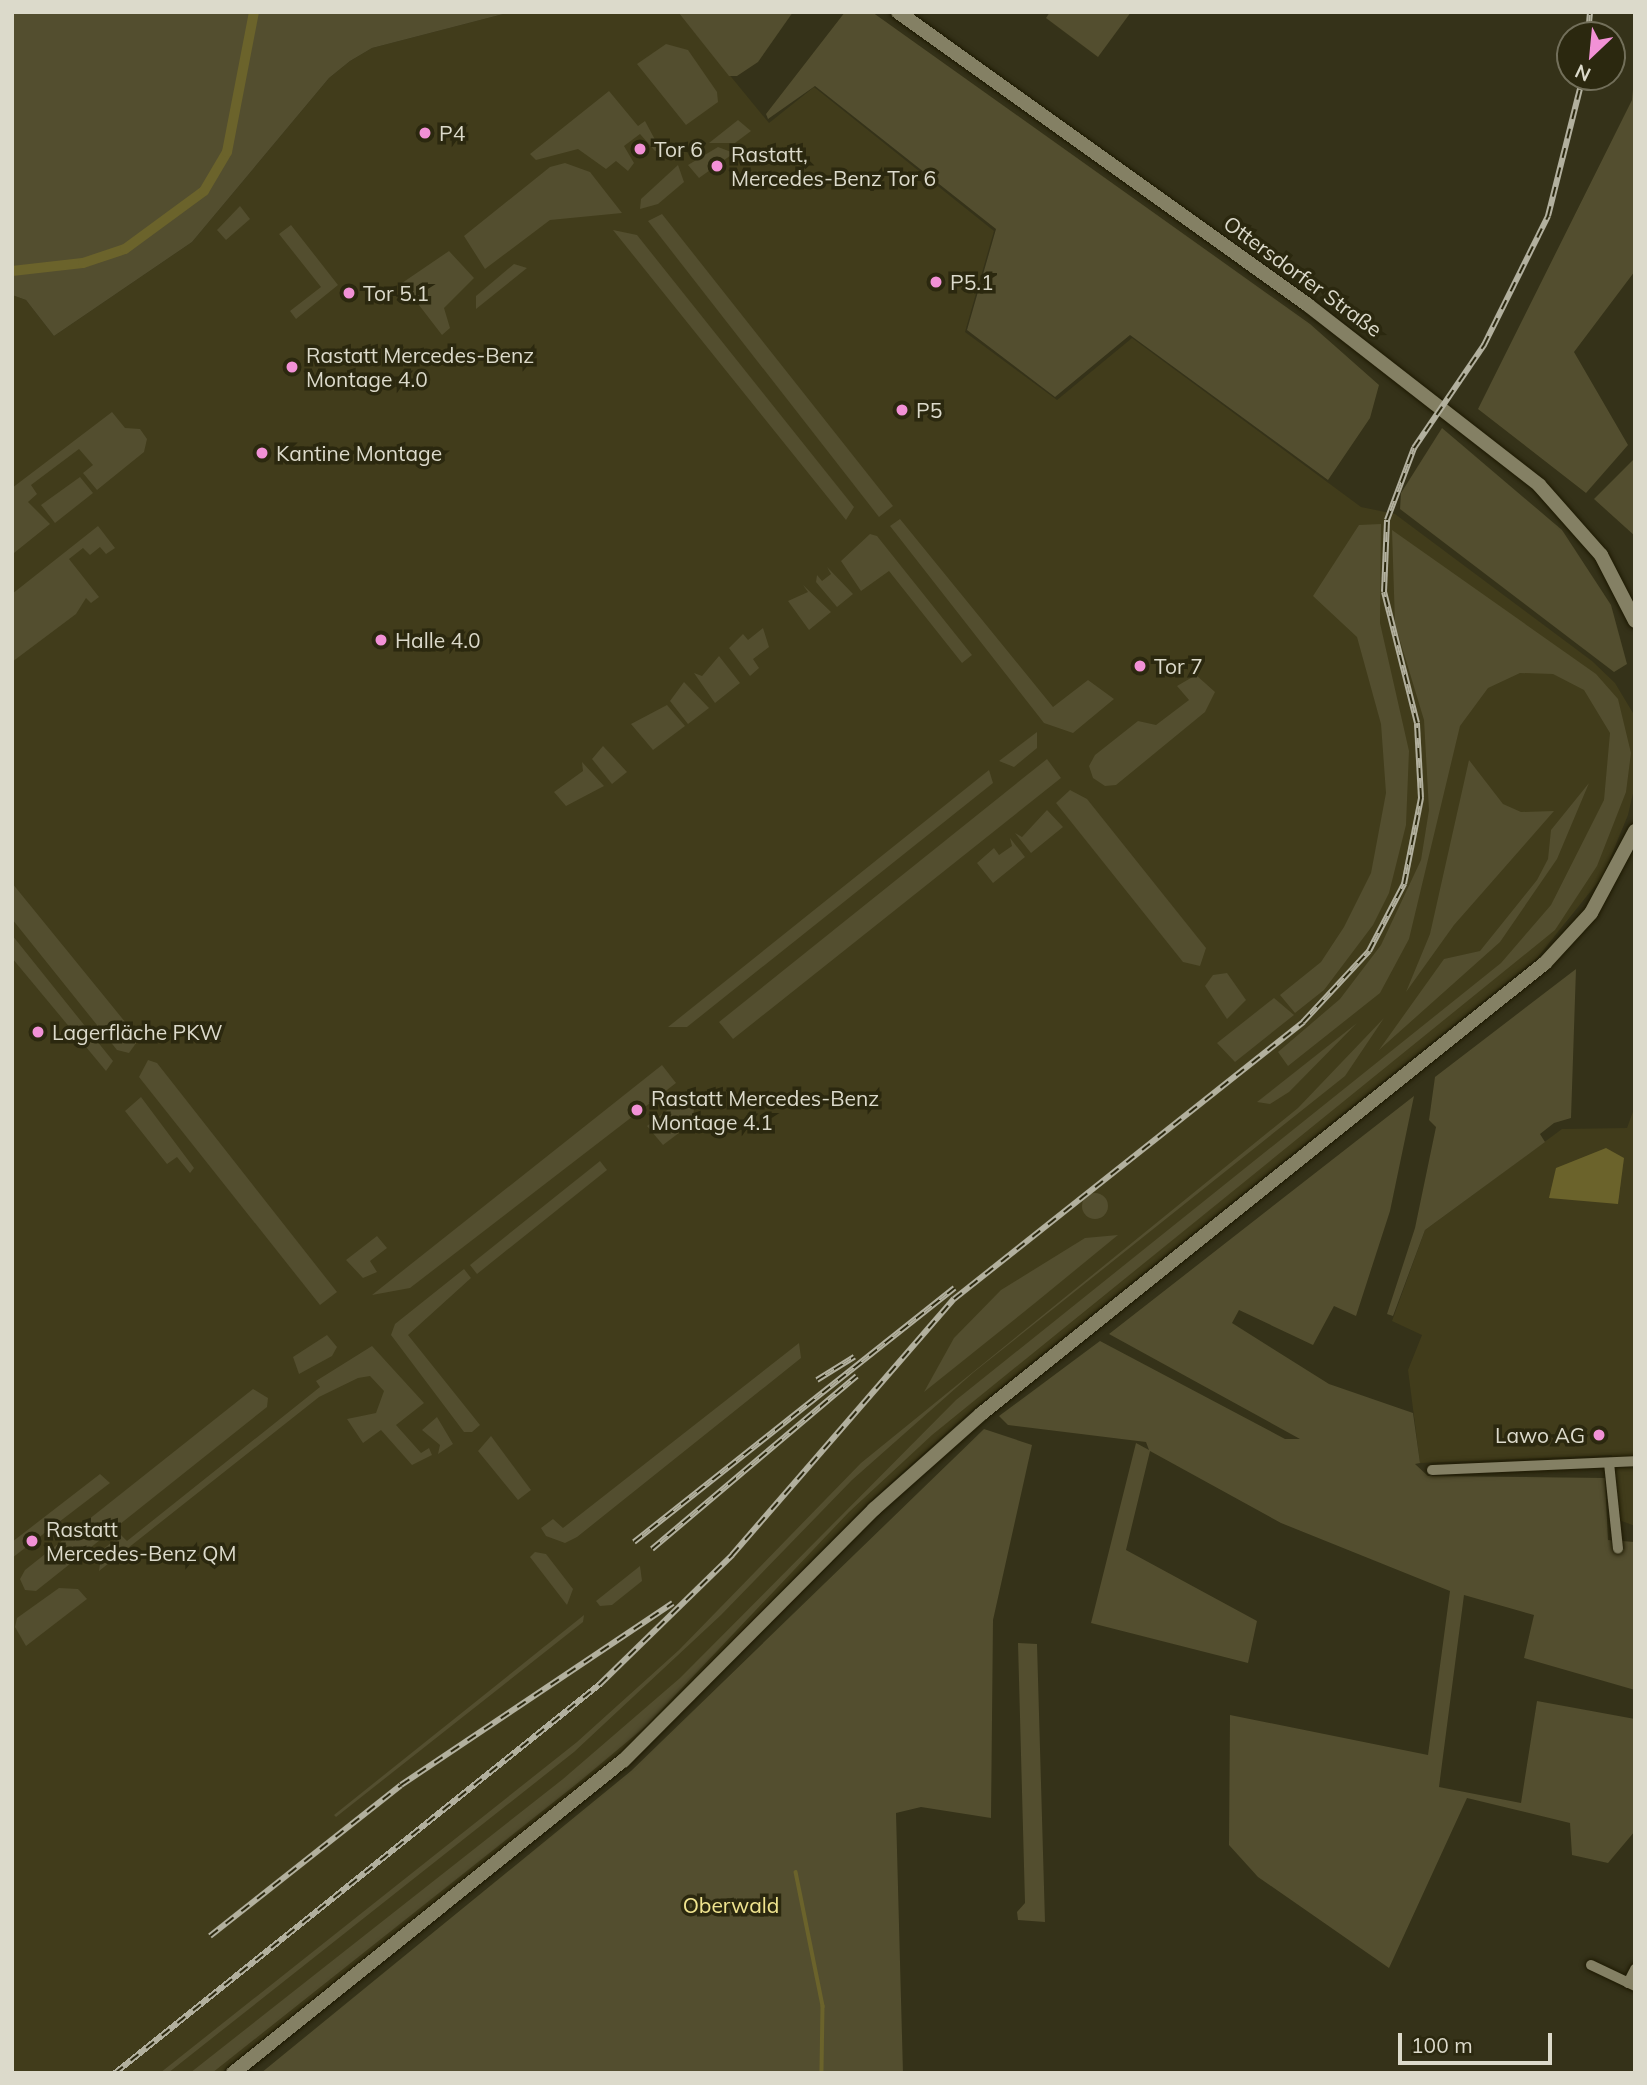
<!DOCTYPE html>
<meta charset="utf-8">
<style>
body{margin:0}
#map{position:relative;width:1647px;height:2085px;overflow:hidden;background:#353219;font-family:Mulish,sans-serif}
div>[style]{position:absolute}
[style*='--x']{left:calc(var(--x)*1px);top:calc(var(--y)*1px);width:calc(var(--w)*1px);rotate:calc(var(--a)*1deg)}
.built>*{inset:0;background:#413c1b}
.green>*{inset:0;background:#534e2f}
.round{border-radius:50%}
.water>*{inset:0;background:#6b632b}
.stream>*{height:3.5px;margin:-1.75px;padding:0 1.75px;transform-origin:1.75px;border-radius:1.75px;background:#6b632b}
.canal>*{height:10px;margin:-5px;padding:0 5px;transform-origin:5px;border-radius:5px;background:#6b632b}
.roads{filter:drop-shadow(0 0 2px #1d1902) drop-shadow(0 0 2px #1d1902)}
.street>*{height:10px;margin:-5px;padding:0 5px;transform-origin:5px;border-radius:5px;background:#848064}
.secondary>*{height:14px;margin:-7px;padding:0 7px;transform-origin:7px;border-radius:7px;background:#848064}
.rail>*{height:6px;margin-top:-3px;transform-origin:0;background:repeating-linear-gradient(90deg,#2b280f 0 10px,#b2b09e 0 20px);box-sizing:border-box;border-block:2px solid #b2b09e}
.dots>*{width:19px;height:19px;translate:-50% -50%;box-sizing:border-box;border:4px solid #2b280f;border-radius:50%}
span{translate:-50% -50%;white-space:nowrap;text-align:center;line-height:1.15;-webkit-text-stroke:7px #2b280f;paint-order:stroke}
.poi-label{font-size:21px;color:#dcdacb}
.left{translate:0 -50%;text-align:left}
.right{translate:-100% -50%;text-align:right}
.street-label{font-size:21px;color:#dcdacb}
.park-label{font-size:21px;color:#f0e48f}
.frame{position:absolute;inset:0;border:14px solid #dcdacb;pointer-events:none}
.north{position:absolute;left:1556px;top:21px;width:70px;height:70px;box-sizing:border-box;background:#2b280f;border:2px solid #726f5a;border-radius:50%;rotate:206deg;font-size:19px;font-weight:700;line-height:28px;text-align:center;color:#dcdacb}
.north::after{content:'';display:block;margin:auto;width:24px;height:32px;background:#f291d6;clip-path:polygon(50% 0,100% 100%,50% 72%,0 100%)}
.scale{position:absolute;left:1398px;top:2033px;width:154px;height:32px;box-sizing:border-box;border:4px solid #dcdacb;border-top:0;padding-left:9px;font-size:21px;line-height:24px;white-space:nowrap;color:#dcdacb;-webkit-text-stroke:5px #2b280f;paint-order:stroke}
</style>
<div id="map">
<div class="built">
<div style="clip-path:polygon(511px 12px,678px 12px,769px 123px,814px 87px,994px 231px,965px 332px,1057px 400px,1132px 338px,1361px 507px,1395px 514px,1592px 661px,1615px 683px,1633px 713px,1635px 785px,1628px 815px,1603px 876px,1537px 958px,972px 1410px,869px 1502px,618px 1756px,221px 2073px,12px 2073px,12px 295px,26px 300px,54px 336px,192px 242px,329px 78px,350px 61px,372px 48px)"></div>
<div style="clip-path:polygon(1635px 1106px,1633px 1333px,1635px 1526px,1619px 1520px,1612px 1455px,1420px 1463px,1408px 1370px,1422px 1335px,1392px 1321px,1425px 1230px,1562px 1129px,1627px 1128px)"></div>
</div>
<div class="green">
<div style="clip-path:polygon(12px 12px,511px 12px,372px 48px,350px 61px,329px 78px,192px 242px,54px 336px,26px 300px,12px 295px)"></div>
<div style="clip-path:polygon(678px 12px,793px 12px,758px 62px,737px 76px,729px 76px)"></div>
<div style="clip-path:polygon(845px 12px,872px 12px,1310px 324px,1379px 385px,1370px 418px,1328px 480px,1130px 335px,1055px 397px,967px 330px,996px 229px,815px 86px,768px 119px,766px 114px)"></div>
<div style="clip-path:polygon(1050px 12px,1131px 12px,1098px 57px,1046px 18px)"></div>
<div style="clip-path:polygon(666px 44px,688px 50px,717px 92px,718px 102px,686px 125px,637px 64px)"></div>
<div style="clip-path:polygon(1635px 68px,1635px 271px,1574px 352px,1628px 445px,1586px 493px,1478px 409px,1632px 100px)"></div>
<div style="clip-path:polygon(609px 91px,638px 126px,645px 121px,660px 149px,655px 151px,640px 134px,624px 146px,634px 163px,628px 171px,616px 161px,606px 169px,578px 149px,536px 160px,530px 154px)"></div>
<div style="clip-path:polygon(738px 120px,751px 131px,735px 143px,709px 143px)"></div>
<div style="clip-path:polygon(718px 147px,734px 153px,699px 178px,688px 165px)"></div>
<div style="clip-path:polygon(565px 163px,590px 172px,622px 213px,550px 220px,485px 269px,464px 236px,550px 167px)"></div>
<div style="clip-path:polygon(678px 165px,684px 182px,658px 204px,640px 209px,641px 199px)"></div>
<div style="clip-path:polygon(240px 206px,250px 219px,226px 240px,217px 230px)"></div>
<div style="clip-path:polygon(662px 214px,893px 506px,879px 517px,648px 221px)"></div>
<div style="clip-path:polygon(291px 225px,338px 285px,296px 319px,290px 311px,321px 287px,279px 234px)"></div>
<div style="clip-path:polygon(613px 230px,637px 235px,854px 507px,846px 520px)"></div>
<div style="clip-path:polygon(449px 251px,474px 278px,444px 308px,450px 328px,442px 335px,402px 283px)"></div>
<div style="clip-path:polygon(514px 264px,527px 268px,476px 309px,476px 296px)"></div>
<div style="clip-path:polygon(112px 412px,125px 428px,140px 429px,147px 439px,144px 452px,97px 490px,83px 473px,93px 465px,79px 449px,31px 485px,37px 494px,28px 502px,50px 524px,14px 553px,12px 488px)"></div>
<div style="clip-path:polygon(1442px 428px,1562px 530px,1611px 605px,1627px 664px,1614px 672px,1400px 509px,1401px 493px)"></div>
<div style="clip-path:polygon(1635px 458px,1635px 536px,1594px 499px)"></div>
<div style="clip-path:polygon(80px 477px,93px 493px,55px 523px,41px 505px)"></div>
<div style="clip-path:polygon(900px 519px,1053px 707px,1088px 680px,1114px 699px,1073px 733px,1044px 723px,890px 526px)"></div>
<div style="clip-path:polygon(1381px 524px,1380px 623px,1409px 751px,1406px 825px,1389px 893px,1373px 925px,1324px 990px,1295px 1013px,1280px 995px,1321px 962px,1344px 927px,1371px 873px,1386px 793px,1381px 724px,1357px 637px,1313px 596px,1359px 525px)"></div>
<div style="clip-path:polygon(98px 526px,115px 548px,106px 554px,100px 547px,90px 555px,83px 548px,69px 559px,99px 597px,91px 603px,86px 598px,76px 614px,12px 662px,12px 594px)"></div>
<div style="clip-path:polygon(1392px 530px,1596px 674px,1618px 699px,1631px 753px,1626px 792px,1597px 866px,1555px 930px,932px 1435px,849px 1512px,646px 1726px,579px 1782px,212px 2073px,190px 2073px,563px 1779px,680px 1678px,956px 1400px,1501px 963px,1551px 905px,1604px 800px,1610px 733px,1584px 690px,1553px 674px,1520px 673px,1488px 688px,1460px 726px,1409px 939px,1380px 993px,1288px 1066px,1278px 1052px,1340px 999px,1381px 945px,1421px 860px,1429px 810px,1424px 720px,1395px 624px)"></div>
<div style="clip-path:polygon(870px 534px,877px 536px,972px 655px,962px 663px,889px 571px,861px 591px,841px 561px)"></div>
<div style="clip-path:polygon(827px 567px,853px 594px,837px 607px,816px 582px,817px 575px,822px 581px,831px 574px)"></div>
<div style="clip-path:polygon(803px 585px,831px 612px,809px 630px,788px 601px,808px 592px)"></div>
<div style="clip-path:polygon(763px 628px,769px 647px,753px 659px,759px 668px,750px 676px,729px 648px,743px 634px,748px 640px)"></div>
<div style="clip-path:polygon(719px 656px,740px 683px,715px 703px,694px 673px,702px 676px)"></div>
<div style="clip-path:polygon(1196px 675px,1215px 692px,1205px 712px,1116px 785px,1105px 786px,1093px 778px,1089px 766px,1095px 755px,1138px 721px,1156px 725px,1189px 700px,1177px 686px)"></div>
<div style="clip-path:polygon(684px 682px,709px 708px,688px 724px,670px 701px)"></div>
<div style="clip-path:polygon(667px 705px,685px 726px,653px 750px,631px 724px)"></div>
<div style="clip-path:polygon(1037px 732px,1037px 748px,1014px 767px,999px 761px)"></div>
<div style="clip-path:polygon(603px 746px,627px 772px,612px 784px,592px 759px)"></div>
<div style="clip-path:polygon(1047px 759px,1061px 778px,733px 1039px,719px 1022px)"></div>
<div style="clip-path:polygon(1469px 760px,1503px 804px,1521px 812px,1554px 811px,1454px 925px,1406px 992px,1430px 934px)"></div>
<div style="clip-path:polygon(582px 762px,604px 786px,566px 806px,554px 792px,583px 771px)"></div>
<div style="clip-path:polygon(989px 770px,993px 783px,687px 1027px,668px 1027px)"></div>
<div style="clip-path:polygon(1589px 783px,1557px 859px,1500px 942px,1379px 1050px,1444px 959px,1480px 951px,1537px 880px,1548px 859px,1551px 830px)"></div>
<div style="clip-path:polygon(1070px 790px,1087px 799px,1206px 948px,1200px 966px,1183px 962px,1056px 803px)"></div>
<div style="clip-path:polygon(1047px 810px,1063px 827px,1031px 853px,1015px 833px,1022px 837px)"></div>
<div style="clip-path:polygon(1010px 838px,1025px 857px,993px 883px,977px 863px,994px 848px,999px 855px,1012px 846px)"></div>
<div style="clip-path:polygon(12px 883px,139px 1039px,129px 1053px,117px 1050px,12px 919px)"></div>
<div style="clip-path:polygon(12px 935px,113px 1061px,106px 1071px,12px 958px)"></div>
<div style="clip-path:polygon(1576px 969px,1571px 1118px,1554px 1123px,1540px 1134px,1545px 1142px,1425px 1230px,1393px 1316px,1387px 1314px,1415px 1228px,1436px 1127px,1429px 1120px,1435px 1077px)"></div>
<div style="clip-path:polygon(1227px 973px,1246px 1000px,1227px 1019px,1205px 986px,1213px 975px)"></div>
<div style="clip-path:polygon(1274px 998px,1294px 1015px,1235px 1062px,1217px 1043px)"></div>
<div style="clip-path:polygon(1384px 1018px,1345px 1076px,974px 1372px,852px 1480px,721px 1615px,574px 1752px,168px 2073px,160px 2073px,577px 1742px,679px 1650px,861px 1463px,1298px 1108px)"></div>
<div style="clip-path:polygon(1357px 1023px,1289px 1092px,1270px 1104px,1257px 1102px)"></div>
<div style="clip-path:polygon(148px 1060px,157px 1063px,337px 1292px,320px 1305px,139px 1077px)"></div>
<div style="clip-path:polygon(662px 1065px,676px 1083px,410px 1288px,372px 1295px)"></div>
<div style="clip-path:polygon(685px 1096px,694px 1109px,692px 1123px,663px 1145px,647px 1126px)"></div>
<div style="clip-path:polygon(1414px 1096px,1390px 1211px,1356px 1316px,1334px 1306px,1313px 1345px,1239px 1310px,1232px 1323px,1329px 1384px,1413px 1413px,1420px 1463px,1415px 1464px,1428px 1476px,1605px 1478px,1608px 1540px,1635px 1542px,1635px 1690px,1524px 1658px,1534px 1615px,1464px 1595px,1439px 1787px,1521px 1803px,1537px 1701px,1635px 1719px,1635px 1831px,1608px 1863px,1572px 1855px,1570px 1823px,1467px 1798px,1389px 1968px,1258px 1877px,1229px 1845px,1230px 1715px,1428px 1755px,1450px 1591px,1281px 1523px,1150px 1451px,1126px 1550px,1257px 1621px,1248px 1663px,1091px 1623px,1136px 1443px,1149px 1450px,1146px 1442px,1008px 1425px,999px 1416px,1100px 1341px,1285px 1439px,1300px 1439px,1109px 1334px)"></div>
<div style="clip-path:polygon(141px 1097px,194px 1168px,190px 1173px,177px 1157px,167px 1164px,125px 1111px)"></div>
<div style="clip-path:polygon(600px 1161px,607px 1170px,477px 1274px,470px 1265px)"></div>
<div class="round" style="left:1082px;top:1193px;width:26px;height:26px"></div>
<div style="clip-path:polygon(1118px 1235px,1035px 1303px,924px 1392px,954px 1338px,1001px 1290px,1085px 1238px)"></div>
<div style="clip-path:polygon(377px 1236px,387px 1248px,370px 1261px,377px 1272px,363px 1278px,346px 1260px)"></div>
<div style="clip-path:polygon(464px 1269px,471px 1278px,408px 1335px,480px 1425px,472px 1432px,464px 1432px,391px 1335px,395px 1324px)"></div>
<div style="clip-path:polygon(327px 1335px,337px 1347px,332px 1356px,299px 1374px,293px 1357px)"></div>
<div style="clip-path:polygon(799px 1343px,801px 1358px,577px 1537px,565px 1543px,546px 1536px,541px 1528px,553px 1519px,563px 1528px)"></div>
<div style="clip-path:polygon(372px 1346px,424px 1403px,396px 1425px,421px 1453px,429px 1448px,432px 1455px,412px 1465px,381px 1430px,363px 1443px,347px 1419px,376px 1413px,384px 1391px,370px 1376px,358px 1378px,319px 1397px,99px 1571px,102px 1550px,121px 1535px,127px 1541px,320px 1387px,316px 1381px)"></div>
<div style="clip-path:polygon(253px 1389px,268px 1398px,267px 1407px,36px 1591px,25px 1590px,20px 1579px,25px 1570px)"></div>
<div style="clip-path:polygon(437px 1417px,453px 1444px,438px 1454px,440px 1445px,422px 1430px)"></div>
<div style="clip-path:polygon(984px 1429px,1032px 1445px,993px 1620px,991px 1818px,921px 1807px,896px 1813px,903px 2073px,261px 2073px,631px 1771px)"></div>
<div style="clip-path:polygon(491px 1436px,531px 1490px,518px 1500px,478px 1451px)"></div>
<div style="clip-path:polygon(100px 1474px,110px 1483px,12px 1558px,12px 1542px)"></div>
<div style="clip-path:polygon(535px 1552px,546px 1554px,573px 1589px,567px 1605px,530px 1557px)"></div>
<div style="clip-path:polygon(640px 1566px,642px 1581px,612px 1605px,600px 1606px,596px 1601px)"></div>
<div style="clip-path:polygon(59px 1588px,78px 1589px,87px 1599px,26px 1646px,15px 1627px,17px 1618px)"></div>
<div style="clip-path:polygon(584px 1615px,583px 1622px,336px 1817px,334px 1815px)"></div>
<div style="clip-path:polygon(1018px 1643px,1037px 1644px,1045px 1922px,1018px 1920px,1017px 1912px,1025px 1903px)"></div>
</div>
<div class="water">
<div style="clip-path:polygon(1606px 1148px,1624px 1158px,1618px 1204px,1549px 1198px,1556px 1168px)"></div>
</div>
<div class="stream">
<div style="--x:796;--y:1872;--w:137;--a:78.6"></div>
<div style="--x:823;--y:2006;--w:67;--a:90.9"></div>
</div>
<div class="canal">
<div style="--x:12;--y:271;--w:71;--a:-6.4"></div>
<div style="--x:83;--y:263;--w:44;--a:-18.4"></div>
<div style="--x:125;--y:249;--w:98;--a:-36.3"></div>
<div style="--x:204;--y:191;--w:45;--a:-59.5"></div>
<div style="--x:227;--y:152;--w:143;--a:-79.1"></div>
</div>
<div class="roads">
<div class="street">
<div style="--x:1609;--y:1463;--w:86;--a:84"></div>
<div style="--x:1432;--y:1470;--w:203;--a:-2.5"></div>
<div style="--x:1591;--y:1965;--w:49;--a:25.5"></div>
<div style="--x:1628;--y:1983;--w:16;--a:-63"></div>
</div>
<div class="secondary">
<div style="--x:898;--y:12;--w:504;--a:35.55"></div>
<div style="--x:1308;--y:305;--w:293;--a:37.9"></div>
<div style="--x:1539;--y:485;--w:94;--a:48.5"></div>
<div style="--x:1601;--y:555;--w:74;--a:62.7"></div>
<div style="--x:233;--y:2073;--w:499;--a:-38.7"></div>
<div style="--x:623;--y:1761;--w:356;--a:-45.1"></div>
<div style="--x:874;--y:1509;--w:143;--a:-41.6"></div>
<div style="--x:981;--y:1414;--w:722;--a:-38.65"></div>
<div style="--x:1545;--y:963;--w:68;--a:-47.4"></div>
<div style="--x:1591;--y:913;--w:93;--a:-61.8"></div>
</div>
</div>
<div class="rail">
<div style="--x:1588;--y:35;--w:23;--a:-85"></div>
<div style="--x:817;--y:1380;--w:44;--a:-31.9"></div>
<div style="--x:634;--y:1542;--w:409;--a:-38.4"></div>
<div style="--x:652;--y:1549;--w:268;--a:-40.2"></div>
<div style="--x:210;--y:1936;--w:243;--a:-38.3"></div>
<div style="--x:401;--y:1785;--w:327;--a:-33.8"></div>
<div style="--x:115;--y:2073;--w:622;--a:-38.73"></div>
<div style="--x:600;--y:1684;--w:185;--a:-44.3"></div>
<div style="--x:732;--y:1555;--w:339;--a:-49.1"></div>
<div style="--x:954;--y:1299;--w:446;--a:-38.4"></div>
<div style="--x:1303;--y:1022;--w:97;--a:-47.1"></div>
<div style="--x:1369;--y:951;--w:76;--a:-62.4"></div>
<div style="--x:1404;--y:884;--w:88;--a:-78.8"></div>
<div style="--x:1421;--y:798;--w:75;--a:-93.1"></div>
<div style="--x:1417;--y:723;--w:135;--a:-104.1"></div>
<div style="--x:1384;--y:592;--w:72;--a:-87.6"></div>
<div style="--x:1387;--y:520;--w:77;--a:-69.4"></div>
<div style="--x:1414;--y:448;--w:125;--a:-55.8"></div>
<div style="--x:1484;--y:345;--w:144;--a:-63.6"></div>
<div style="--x:1548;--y:216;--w:143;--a:-75.9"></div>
</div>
<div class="dots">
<div style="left:425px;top:133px;background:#f291d6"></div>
<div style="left:640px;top:149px;background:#f291d6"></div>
<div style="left:717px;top:166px;background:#f291d6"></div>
<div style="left:936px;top:282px;background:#f291d6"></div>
<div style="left:349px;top:293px;background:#f291d6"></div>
<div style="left:292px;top:367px;background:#f291d6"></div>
<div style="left:902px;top:410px;background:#f291d6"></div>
<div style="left:262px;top:453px;background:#f291d6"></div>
<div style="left:381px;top:640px;background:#f291d6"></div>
<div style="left:1140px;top:666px;background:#f291d6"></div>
<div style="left:38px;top:1032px;background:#f291d6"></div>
<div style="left:637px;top:1110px;background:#f291d6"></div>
<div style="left:1599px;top:1435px;background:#f291d6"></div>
<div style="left:32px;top:1541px;background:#f291d6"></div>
</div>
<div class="poi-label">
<span class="left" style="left:439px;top:133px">P4</span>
<span class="left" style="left:654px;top:149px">Tor 6</span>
<span class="left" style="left:731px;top:166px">Rastatt,<br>Mercedes-Benz Tor 6</span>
<span class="left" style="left:950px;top:282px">P5.1</span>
<span class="left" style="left:363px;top:293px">Tor 5.1</span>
<span class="left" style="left:306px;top:367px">Rastatt Mercedes-Benz<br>Montage 4.0</span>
<span class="left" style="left:916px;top:410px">P5</span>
<span class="left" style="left:276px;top:453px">Kantine Montage</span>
<span class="left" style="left:395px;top:640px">Halle 4.0</span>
<span class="left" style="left:1154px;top:666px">Tor 7</span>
<span class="left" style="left:52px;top:1032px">Lagerfläche PKW</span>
<span class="left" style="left:651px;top:1110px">Rastatt Mercedes-Benz<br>Montage 4.1</span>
<span class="right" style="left:1585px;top:1435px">Lawo AG</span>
<span class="left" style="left:46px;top:1541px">Rastatt<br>Mercedes-Benz QM</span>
</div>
<div class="street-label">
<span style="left:1303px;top:276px;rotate:36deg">Ottersdorfer Straße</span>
</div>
<div class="park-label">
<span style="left:731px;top:1905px">Oberwald</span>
</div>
<div class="frame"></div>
<div class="north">N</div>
<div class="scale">100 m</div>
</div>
